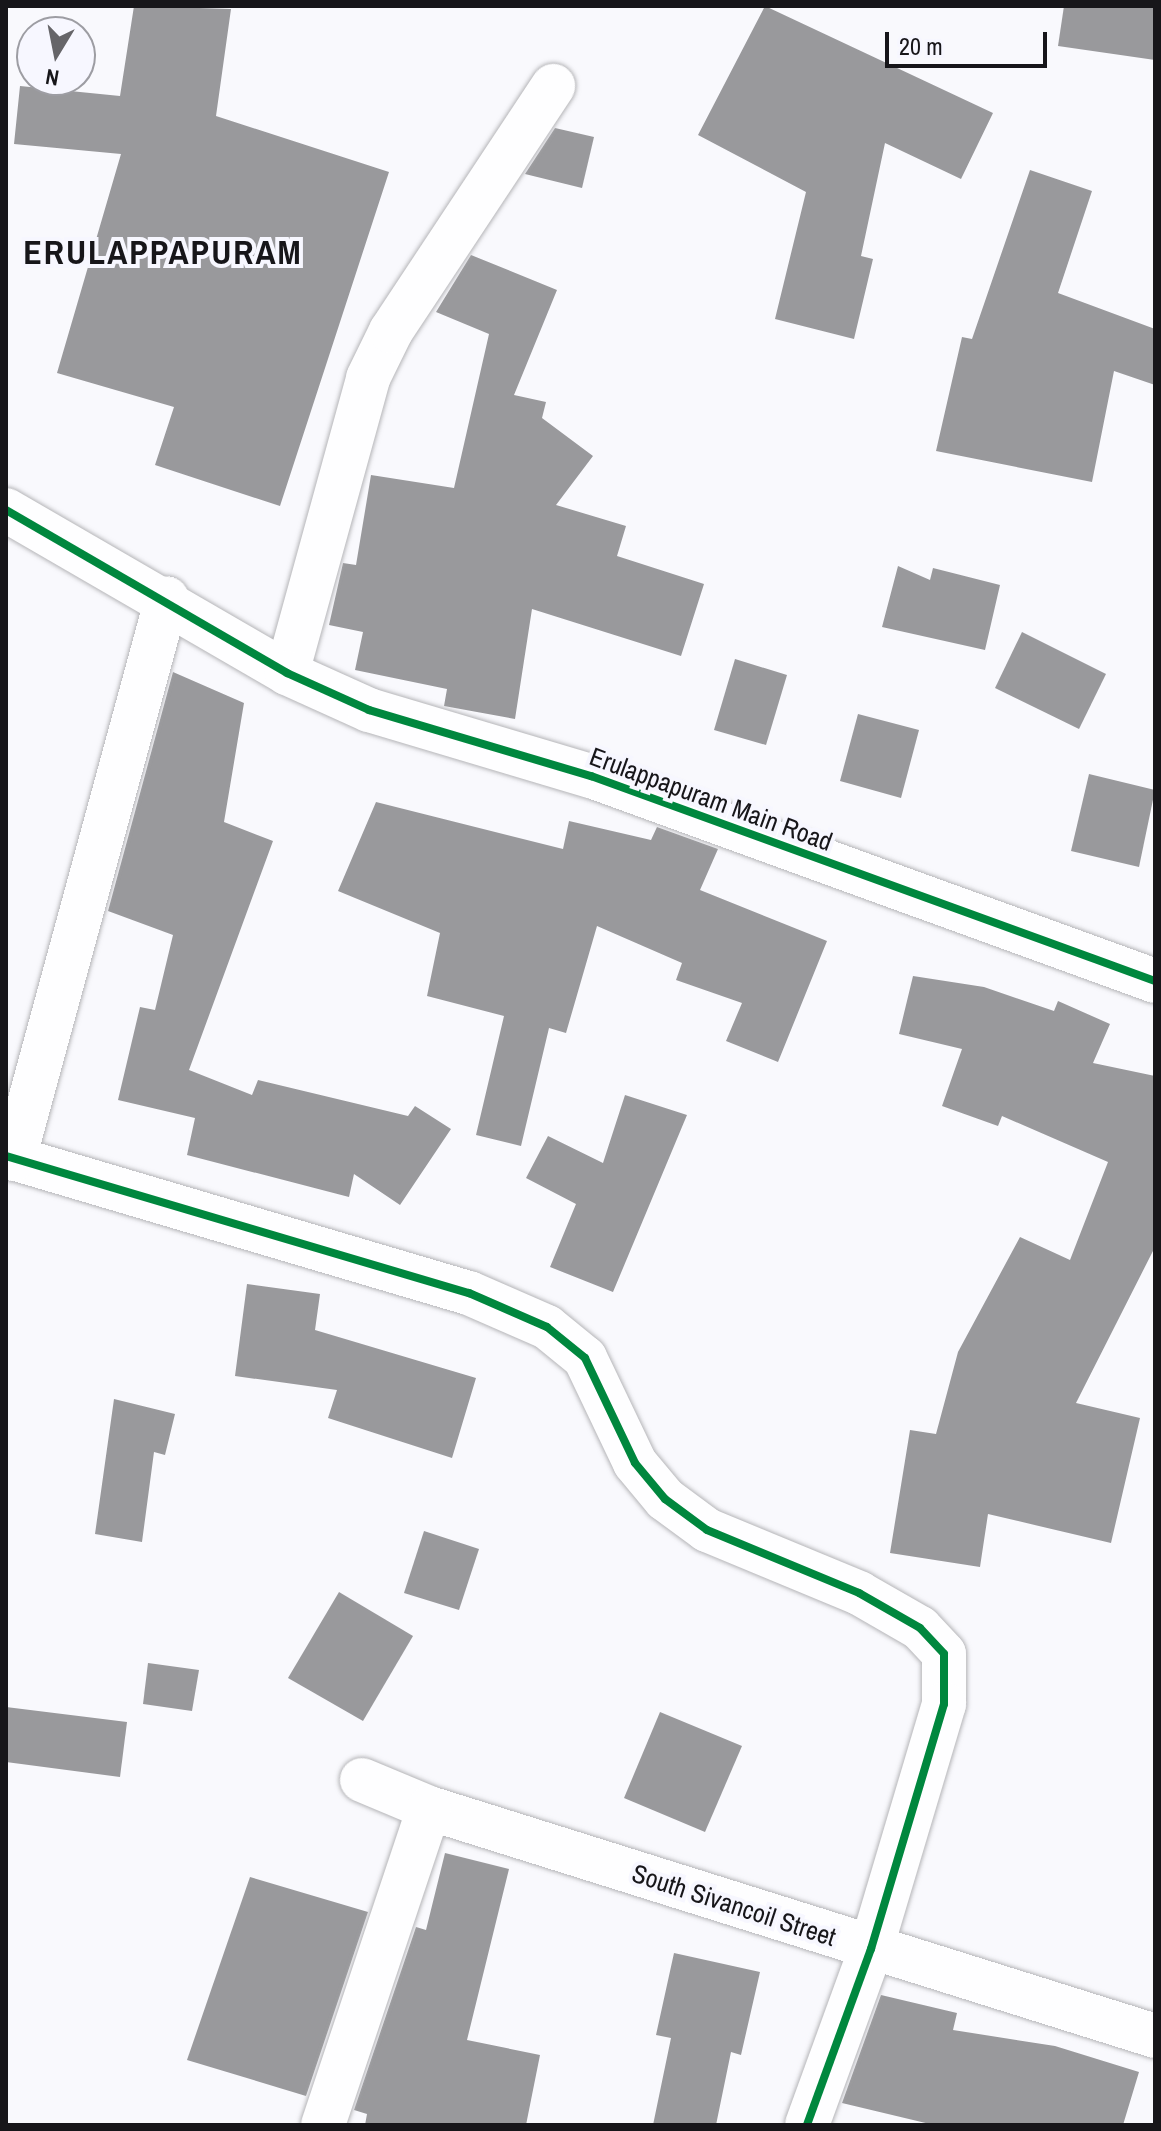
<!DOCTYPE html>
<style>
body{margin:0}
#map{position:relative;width:1161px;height:2131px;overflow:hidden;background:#f9f9fd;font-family:"Archivo Narrow",sans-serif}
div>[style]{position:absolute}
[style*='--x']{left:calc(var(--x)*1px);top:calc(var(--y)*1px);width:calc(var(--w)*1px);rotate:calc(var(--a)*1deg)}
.building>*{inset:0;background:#99999c}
.roads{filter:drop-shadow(0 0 2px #b5b5b8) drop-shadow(0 0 2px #b5b5b8)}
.minor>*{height:44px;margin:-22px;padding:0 22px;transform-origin:22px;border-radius:22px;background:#fefeff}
.tertiary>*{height:44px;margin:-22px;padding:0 22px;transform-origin:22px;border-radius:22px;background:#fefeff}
.cycleway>*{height:8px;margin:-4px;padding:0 4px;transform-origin:4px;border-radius:4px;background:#00873e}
span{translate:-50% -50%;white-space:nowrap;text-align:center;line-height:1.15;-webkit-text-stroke:8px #f7f7ff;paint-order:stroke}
.street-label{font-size:26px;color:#17161a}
.district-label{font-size:34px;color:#17161a;font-weight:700;letter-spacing:2px}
.frame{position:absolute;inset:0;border:8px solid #17161a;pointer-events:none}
.north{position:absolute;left:16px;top:16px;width:80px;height:80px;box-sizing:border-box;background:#f7f7ff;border:2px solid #9d9da3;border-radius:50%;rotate:190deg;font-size:22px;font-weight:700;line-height:32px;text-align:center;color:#17161a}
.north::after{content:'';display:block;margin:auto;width:28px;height:36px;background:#666569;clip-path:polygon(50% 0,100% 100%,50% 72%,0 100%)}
.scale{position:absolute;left:885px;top:32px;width:162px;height:36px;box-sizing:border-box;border:4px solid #17161a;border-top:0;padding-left:10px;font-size:24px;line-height:28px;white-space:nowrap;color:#17161a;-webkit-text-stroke:6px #f7f7ff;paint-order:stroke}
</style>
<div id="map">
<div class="building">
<div style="clip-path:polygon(134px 6px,231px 9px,216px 116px,389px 172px,280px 506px,155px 465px,174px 407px,57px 373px,121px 154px,14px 144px,20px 86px,120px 96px)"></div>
<div style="clip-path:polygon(765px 6px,993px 113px,961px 179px,885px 143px,861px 256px,873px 259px,854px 339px,775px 319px,806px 192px,698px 135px)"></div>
<div style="clip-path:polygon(1064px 6px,1155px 6px,1155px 60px,1058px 46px)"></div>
<div style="clip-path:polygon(555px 128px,594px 137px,582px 188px,525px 174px)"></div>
<div style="clip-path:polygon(1030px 170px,1092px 191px,1058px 293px,1155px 329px,1155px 385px,1114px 371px,1092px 482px,936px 451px,962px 337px,972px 339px)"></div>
<div style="clip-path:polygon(471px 255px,557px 290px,514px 395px,546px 402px,542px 418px,593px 456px,556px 505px,626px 526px,617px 556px,704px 584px,681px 656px,532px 609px,515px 719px,444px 706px,447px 689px,355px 670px,363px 632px,329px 625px,343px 563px,356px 565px,371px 475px,454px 488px,489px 334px,436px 312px)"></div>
<div style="clip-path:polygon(898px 566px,930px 580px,933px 568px,1000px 585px,985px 650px,882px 627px)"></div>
<div style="clip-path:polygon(1022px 632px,1106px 674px,1079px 729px,995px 688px)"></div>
<div style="clip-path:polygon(735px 659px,787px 675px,766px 745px,714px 730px)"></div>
<div style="clip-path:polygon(173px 672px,244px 703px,224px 822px,273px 841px,189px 1070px,252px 1095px,258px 1080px,408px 1116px,415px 1106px,451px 1129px,400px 1205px,354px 1174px,349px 1197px,187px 1155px,195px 1118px,118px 1100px,140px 1007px,155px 1010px,173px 935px,108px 911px)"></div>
<div style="clip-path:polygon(858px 714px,919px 730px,901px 798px,840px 781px)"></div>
<div style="clip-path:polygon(1089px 774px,1155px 790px,1139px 867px,1071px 851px)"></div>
<div style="clip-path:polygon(376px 802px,563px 849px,569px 821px,651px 840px,657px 827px,718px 849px,700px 890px,827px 941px,778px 1062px,726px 1041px,742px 1003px,676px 980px,682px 963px,597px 926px,566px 1033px,549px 1028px,521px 1146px,476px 1135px,504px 1016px,427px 996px,440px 933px,338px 891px)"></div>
<div style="clip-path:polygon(913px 976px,984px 987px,1054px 1011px,1058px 1001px,1110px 1024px,1093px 1063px,1155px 1076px,1155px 1247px,1076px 1403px,1140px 1418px,1111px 1543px,988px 1514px,980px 1567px,890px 1553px,910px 1430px,936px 1434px,958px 1352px,1020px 1237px,1070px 1260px,1108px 1162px,1002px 1116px,998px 1126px,942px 1106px,962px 1049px,899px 1034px)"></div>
<div style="clip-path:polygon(625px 1095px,687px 1115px,613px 1292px,550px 1267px,576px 1204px,526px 1178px,548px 1136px,603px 1163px)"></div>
<div style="clip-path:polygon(247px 1284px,320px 1294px,315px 1330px,476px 1378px,452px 1458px,328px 1418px,337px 1390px,235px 1376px)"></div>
<div style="clip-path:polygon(114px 1399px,175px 1414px,165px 1455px,154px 1452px,142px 1542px,95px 1534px)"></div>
<div style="clip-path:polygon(424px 1531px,479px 1549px,459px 1610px,404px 1593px)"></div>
<div style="clip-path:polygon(339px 1592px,413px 1636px,363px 1721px,288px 1678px)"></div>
<div style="clip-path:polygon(148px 1663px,199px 1670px,192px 1711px,143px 1704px)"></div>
<div style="clip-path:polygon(6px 1707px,127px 1722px,120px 1777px,6px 1762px)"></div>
<div style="clip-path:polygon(660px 1712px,742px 1746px,705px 1832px,624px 1798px)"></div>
<div style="clip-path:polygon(445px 1853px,509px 1869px,467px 2040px,540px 2055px,526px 2125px,365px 2125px,367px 2114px,354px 2110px,416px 1927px,426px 1930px)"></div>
<div style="clip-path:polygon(250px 1877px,368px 1912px,306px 2096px,187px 2060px)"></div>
<div style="clip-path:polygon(674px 1953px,760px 1972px,741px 2055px,731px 2052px,716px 2125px,653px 2125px,671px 2038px,656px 2035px)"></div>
<div style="clip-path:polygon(881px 1995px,957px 2013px,953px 2030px,1055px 2046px,1139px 2072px,1123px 2125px,934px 2125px,842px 2103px)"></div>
</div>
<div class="roads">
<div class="minor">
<div style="--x:287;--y:673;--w:306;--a:-74.6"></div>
<div style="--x:368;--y:378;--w:52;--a:-63.9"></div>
<div style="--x:391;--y:331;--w:294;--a:-56.5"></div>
<div style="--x:6;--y:1156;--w:483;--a:16.5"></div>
<div style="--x:469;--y:1293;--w:85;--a:23.6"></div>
<div style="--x:547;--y:1327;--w:49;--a:39.2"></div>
<div style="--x:585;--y:1358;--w:116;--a:64.5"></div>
<div style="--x:635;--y:1463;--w:47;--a:50.2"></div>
<div style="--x:665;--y:1499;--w:52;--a:36.4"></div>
<div style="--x:707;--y:1530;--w:165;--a:22.5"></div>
<div style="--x:859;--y:1593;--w:70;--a:29.8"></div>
<div style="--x:920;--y:1628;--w:35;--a:47"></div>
<div style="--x:944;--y:1654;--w:50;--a:90"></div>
<div style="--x:944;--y:1704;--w:256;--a:106.6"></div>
<div style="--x:871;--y:1949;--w:187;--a:110"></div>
<div style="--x:14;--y:1159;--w:581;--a:-74.74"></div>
<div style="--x:362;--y:1780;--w:73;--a:22.7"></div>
<div style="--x:429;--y:1808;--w:761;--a:17.43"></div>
<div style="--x:323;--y:2125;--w:334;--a:-71.5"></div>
</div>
<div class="tertiary">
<div style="--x:6;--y:510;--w:325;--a:30.1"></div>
<div style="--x:287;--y:673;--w:90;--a:24.3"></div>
<div style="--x:369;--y:710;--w:232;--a:16.6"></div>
<div style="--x:591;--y:776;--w:600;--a:19.97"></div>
</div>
</div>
<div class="cycleway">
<div style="--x:6;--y:510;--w:325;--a:30.1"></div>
<div style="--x:287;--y:673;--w:90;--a:24.3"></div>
<div style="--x:369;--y:710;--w:232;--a:16.6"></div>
<div style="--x:591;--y:776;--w:600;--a:19.97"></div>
<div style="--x:6;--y:1156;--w:483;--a:16.5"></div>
<div style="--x:469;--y:1293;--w:85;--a:23.6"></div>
<div style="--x:547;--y:1327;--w:49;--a:39.2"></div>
<div style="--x:585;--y:1358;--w:116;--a:64.5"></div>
<div style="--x:635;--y:1463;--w:47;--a:50.2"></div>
<div style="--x:665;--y:1499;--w:52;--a:36.4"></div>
<div style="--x:707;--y:1530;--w:165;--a:22.5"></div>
<div style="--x:859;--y:1593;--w:70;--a:29.8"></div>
<div style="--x:920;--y:1628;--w:35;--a:47"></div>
<div style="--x:944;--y:1654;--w:50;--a:90"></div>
<div style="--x:944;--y:1704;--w:256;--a:106.6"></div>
<div style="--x:871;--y:1949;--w:187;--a:110"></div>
</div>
<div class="street-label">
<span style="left:711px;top:799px;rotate:20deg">Erulappapuram Main Road</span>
<span style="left:734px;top:1905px;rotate:18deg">South Sivancoil Street</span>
</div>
<div class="district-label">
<span style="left:163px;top:253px">ERULAPPAPURAM</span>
</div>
<div class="frame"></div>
<div class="north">N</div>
<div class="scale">20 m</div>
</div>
